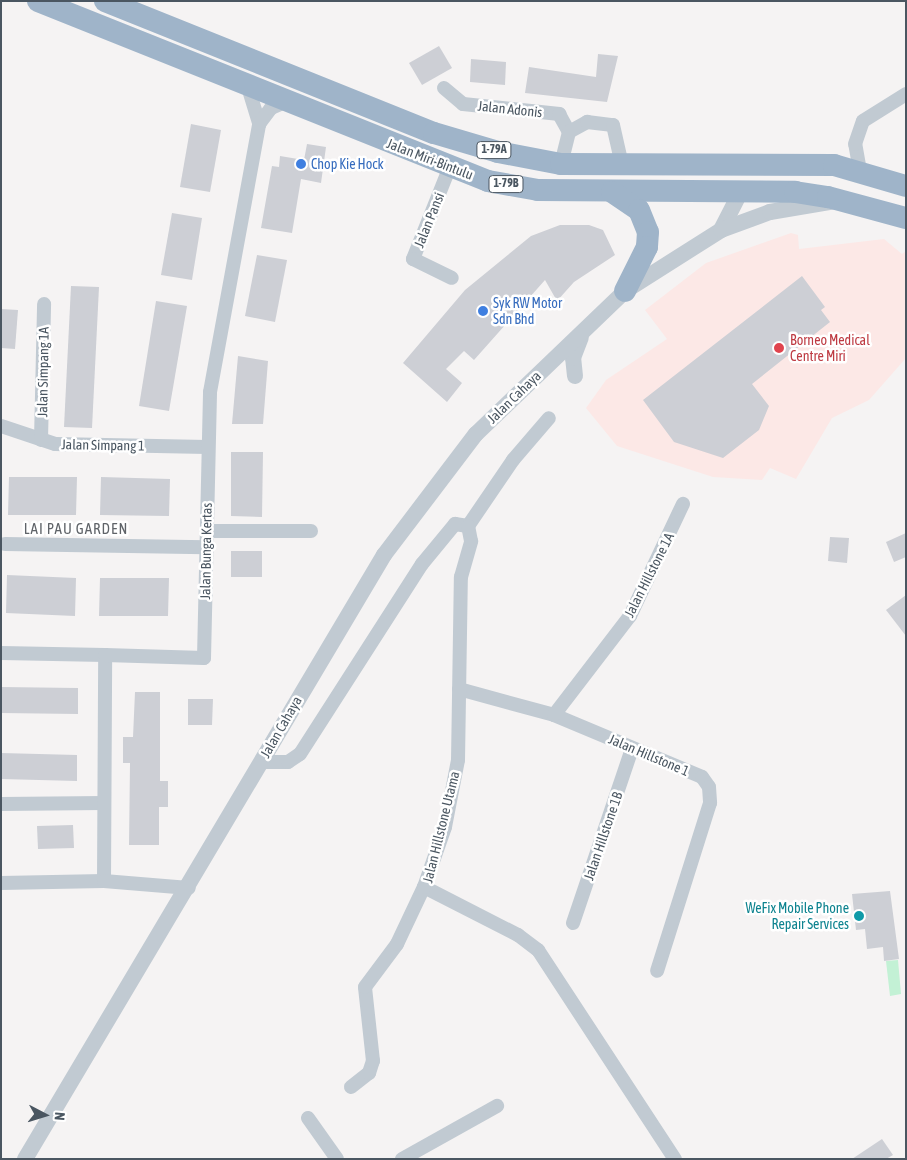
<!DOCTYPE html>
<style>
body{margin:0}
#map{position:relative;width:907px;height:1160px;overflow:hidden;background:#f5f3f3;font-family:"Asap Condensed",sans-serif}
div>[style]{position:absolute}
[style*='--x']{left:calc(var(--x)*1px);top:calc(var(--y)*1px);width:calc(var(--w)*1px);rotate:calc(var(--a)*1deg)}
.medical>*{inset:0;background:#fce8e6}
.green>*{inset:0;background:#c3f1d5}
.building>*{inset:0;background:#cdcfd5}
.minor>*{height:14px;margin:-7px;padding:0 7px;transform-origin:7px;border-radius:7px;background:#c1cad2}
.tertiary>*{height:16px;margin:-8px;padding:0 8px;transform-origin:8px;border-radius:8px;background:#c1cad2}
.trunk>*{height:22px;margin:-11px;padding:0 11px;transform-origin:11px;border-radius:11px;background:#9fb4c9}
.dots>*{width:14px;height:14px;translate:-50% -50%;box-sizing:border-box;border:2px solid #fff;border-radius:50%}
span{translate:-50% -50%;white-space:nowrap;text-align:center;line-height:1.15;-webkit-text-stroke:5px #fff;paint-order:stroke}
.shield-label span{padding:1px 4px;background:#fff;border:1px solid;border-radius:4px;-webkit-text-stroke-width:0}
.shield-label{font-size:12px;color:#4a5661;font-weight:700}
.street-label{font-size:14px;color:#4a5661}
.shop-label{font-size:14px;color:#366cbe}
.left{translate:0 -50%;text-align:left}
.health-label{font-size:14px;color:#be3a42}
.culture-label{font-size:14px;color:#0d838f}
.right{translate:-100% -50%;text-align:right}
.neighbourhood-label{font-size:15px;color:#5f6368;letter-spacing:1px}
.frame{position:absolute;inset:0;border:2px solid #4a5661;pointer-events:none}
.north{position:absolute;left:20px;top:1090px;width:50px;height:50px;-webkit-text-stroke:4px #fff;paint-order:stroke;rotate:95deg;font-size:14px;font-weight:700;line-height:20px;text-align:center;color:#4a5661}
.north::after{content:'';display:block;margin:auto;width:18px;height:22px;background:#4a5661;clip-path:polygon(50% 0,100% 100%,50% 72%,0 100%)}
</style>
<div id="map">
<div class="medical">
<div style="clip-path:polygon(791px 233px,798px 235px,799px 249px,884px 239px,902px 254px,906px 251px,906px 358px,869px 400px,832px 418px,796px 479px,770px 468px,762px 480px,713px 477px,617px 446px,586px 408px,606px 380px,667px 339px,645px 310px,706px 263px)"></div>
</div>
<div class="green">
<div style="clip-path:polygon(898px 960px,901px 994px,890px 996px,886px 961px)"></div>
</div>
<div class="building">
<div style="clip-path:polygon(439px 46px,452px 68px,422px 85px,409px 63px)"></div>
<div style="clip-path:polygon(598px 54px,618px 56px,607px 102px,525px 93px,529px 67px,596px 77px)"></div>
<div style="clip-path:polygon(471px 59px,506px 62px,505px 85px,470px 82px)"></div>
<div style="clip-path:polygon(191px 124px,221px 130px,210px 192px,180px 187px)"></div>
<div style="clip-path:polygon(307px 144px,326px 147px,321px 183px,301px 179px,292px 233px,261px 228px,272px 166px,279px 167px,280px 156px,304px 160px)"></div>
<div style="clip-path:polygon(172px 213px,202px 218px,192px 280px,161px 275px)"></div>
<div style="clip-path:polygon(560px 225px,589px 225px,603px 230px,615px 255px,574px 282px,557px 301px,545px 280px,474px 360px,464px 351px,446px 369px,462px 383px,447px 402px,403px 363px,465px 290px,531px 236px)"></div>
<div style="clip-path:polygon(257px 255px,287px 260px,275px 322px,245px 316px)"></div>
<div style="clip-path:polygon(802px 276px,825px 307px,821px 310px,830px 322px,752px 384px,769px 406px,759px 430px,723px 458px,674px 442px,643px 400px)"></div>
<div style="clip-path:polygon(71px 286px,99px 287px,92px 428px,64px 427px)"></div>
<div style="clip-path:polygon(156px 301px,187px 306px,169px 411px,139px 406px)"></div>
<div style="clip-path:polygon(1px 309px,18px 310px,15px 349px,1px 348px)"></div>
<div style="clip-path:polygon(238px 356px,268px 361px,263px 424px,232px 424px)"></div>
<div style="clip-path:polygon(231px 452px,263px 452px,262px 517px,231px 516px)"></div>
<div style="clip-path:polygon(9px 477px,77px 477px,76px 515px,8px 515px)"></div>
<div style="clip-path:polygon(101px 477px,170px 479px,169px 516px,100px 515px)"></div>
<div style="clip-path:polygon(906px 533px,906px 557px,894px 562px,886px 542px)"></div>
<div style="clip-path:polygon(830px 537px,849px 538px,847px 563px,828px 561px)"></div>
<div style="clip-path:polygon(231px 551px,262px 551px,262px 577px,231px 577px)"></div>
<div style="clip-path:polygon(7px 575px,76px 578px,75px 616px,6px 613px)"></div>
<div style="clip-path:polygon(100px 578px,169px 578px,168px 616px,99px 616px)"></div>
<div style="clip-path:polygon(906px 595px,906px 636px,886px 610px)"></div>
<div style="clip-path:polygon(1px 687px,78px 688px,78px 714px,1px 713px)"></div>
<div style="clip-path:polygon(135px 692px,160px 692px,160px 781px,168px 781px,168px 807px,159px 807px,159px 845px,129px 845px,130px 763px,123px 763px,123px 737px,133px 737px)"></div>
<div style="clip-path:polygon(188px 699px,213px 699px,212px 725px,188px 725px)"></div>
<div style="clip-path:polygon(1px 753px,77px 755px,77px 781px,1px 779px)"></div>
<div style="clip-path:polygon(73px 825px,74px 848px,38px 849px,37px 826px)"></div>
<div style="clip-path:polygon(890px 891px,899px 959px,884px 961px,883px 947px,867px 949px,865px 929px,856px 930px,852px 894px)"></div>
<div style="clip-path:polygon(882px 1139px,893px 1155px,886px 1159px,852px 1159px)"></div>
</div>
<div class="minor">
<div style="--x:248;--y:87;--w:39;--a:73"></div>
<div style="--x:444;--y:88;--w:25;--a:40"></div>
<div style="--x:463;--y:104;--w:97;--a:5.9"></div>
<div style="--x:559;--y:114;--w:21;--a:61"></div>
<div style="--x:569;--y:132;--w:33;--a:104"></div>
<div style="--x:569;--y:132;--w:21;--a:-29"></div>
<div style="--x:587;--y:122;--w:26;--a:7"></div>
<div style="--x:613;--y:125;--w:41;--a:77.3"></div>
<div style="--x:449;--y:169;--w:97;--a:111.8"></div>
<div style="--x:413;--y:259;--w:43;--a:26"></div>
<div style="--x:860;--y:171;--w:27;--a:-100"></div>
<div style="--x:855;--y:144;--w:24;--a:-71"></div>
<div style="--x:863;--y:121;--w:51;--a:-32.1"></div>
<div style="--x:1;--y:426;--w:57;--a:18.4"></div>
<div style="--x:55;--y:444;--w:152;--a:1.1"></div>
<div style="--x:41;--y:440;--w:136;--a:-88.7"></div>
<div style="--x:468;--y:526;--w:80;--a:-55.7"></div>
<div style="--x:513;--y:460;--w:55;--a:-49.4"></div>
<div style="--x:207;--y:531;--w:104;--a:0"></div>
<div style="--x:5;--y:544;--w:201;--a:0.9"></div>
<div style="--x:1;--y:653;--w:104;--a:1.1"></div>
<div style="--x:459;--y:689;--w:98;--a:15.3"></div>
<div style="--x:554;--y:715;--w:160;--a:22.7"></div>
<div style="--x:702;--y:777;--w:12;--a:55"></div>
<div style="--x:709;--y:787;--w:16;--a:86"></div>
<div style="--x:710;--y:803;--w:176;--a:107.5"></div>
<div style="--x:554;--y:715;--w:125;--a:-52.5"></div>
<div style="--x:630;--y:616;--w:124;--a:-64.7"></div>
<div style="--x:261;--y:762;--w:27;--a:0"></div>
<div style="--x:288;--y:762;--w:14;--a:-34"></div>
<div style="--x:300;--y:754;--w:226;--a:-57.3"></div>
<div style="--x:422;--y:564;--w:52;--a:-50.5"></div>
<div style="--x:455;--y:524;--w:13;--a:9"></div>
<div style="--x:1;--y:804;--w:103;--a:-0.6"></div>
<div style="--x:104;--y:881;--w:226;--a:-89.7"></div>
<div style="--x:105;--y:655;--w:99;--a:1.7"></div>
<div style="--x:204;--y:658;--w:266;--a:-88.7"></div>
<div style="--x:210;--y:392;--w:272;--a:-79.6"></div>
<div style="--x:259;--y:124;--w:20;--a:-53"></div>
<div style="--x:271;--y:108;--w:15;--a:-23"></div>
<div style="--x:1;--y:883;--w:103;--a:-1.1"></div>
<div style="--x:104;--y:881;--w:85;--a:4.7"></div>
<div style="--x:424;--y:887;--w:106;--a:27.1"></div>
<div style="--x:518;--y:935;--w:25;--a:37"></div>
<div style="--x:538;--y:950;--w:250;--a:56.8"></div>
<div style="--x:573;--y:923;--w:184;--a:-71.3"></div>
<div style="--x:351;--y:1087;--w:23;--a:-38"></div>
<div style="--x:369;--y:1073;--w:13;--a:-72"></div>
<div style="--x:373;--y:1061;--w:74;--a:-96.2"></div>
<div style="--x:365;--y:987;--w:54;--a:-53.3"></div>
<div style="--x:397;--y:944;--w:63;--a:-64.7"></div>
<div style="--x:424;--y:887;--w:64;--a:-70.7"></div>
<div style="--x:445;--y:827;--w:68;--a:-79"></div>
<div style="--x:458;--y:760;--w:183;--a:-89.1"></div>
<div style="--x:461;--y:577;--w:37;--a:-74"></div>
<div style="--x:471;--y:541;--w:15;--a:-101"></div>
<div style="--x:308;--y:1118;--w:50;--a:54.7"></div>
<div style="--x:402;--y:1159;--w:109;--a:-29.2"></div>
</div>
<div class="tertiary">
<div style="--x:721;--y:230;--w:44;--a:-62.9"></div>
<div style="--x:575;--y:376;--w:18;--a:-96"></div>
<div style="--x:573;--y:358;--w:22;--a:-69"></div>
<div style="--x:25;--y:1159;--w:703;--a:-59.27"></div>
<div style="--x:384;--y:555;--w:152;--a:-52.8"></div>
<div style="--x:476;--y:434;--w:207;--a:-43.8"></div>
<div style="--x:625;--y:291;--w:114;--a:-32.4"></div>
<div style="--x:721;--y:230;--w:52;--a:-20.2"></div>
<div style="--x:770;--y:212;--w:66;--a:-9.6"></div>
</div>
<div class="trunk">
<div style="--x:38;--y:1;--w:485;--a:21.8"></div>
<div style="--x:488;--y:181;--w:51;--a:10.2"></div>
<div style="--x:538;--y:190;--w:257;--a:0.4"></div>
<div style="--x:795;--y:192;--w:33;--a:9"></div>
<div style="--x:828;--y:197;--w:81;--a:15.1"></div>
<div style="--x:105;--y:1;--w:354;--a:21.9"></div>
<div style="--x:434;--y:133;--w:67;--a:16.5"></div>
<div style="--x:498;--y:152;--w:64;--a:10.8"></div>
<div style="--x:561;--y:164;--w:273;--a:0.2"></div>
<div style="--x:834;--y:165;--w:75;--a:16.3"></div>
<div style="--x:612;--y:192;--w:32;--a:34"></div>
<div style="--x:639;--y:210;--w:24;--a:68"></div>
<div style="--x:648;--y:232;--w:15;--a:94"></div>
<div style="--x:647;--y:247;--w:49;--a:116.6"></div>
</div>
<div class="dots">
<div style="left:301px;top:164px;background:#3f7fe0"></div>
<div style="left:483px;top:311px;background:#3f7fe0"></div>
<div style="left:779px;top:348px;background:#e0444e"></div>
<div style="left:859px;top:916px;background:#0f9aa8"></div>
</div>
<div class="shield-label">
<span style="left:494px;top:150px">1-79A</span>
<span style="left:506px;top:184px">1-79B</span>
</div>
<div class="street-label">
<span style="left:510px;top:109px;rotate:6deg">Jalan Adonis</span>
<span style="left:430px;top:159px;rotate:21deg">Jalan Miri-Bintulu</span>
<span style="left:429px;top:220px;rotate:-68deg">Jalan Pansi</span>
<span style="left:43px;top:372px;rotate:-89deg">Jalan Simpang 1A</span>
<span style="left:514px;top:397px;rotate:-44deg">Jalan Cahaya</span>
<span style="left:103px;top:445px;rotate:1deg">Jalan Simpang 1</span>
<span style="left:206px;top:551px;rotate:-89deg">Jalan Bunga Kertas</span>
<span style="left:649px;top:575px;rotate:-63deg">Jalan Hillstone 1A</span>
<span style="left:281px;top:727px;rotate:-60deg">Jalan Cahaya</span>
<span style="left:649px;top:755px;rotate:23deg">Jalan Hillstone 1</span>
<span style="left:441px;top:827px;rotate:-76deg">Jalan Hillstone Utama</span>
<span style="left:603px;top:836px;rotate:-71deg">Jalan Hillstone 1B</span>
</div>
<div class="shop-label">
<span class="left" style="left:311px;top:164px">Chop Kie Hock</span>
<span class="left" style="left:493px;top:311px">Syk RW Motor<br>Sdn Bhd</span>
</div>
<div class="health-label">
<span class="left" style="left:790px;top:348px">Borneo Medical<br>Centre Miri</span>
</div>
<div class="culture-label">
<span class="right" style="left:849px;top:916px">WeFix Mobile Phone<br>Repair Services</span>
</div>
<div class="neighbourhood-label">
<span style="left:76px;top:529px">LAI PAU GARDEN</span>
</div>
<div class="frame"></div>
<div class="north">N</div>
</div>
